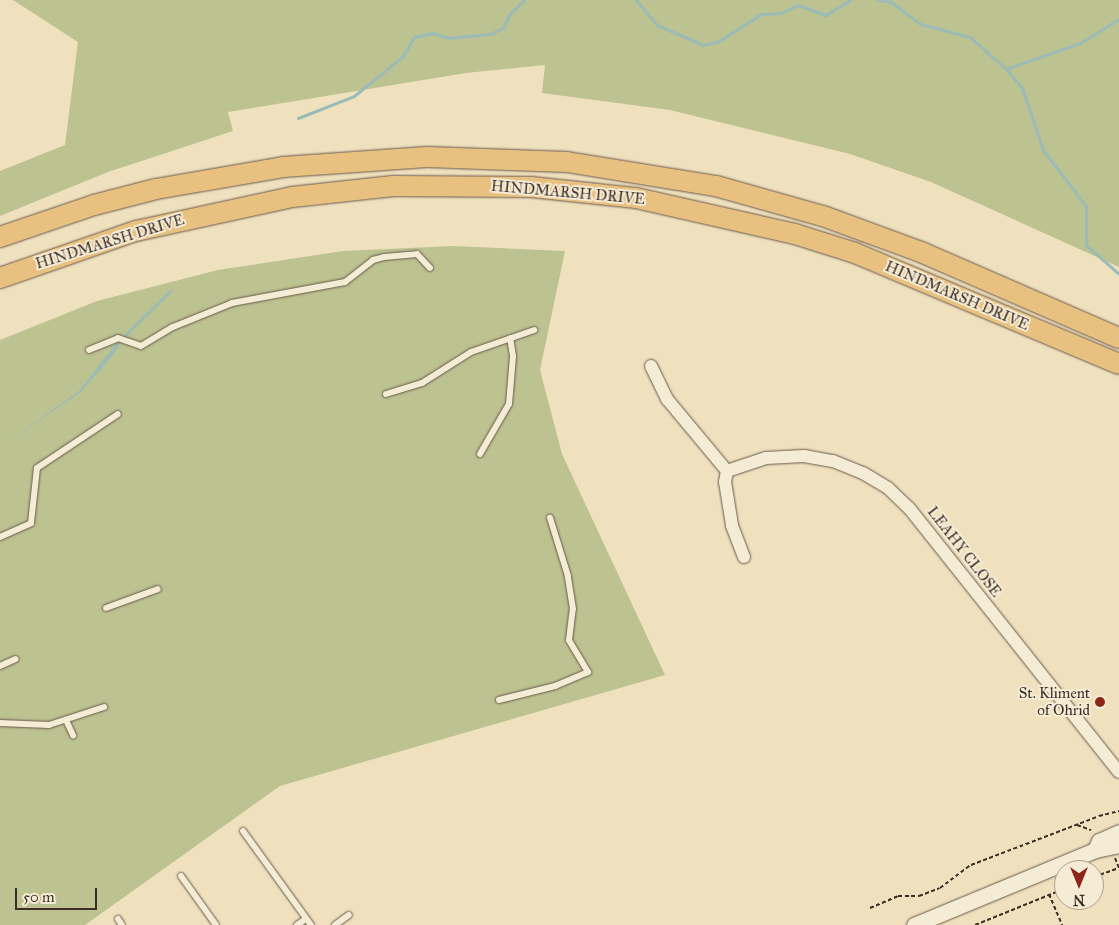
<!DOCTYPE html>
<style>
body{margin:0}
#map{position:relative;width:1119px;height:925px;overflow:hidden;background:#f0e1be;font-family:"IM FELL Great Primer",serif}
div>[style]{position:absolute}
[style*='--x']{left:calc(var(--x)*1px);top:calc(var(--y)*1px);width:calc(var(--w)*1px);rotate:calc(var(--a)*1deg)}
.green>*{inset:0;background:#bcc290}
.water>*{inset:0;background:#9bbcb6}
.stream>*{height:3px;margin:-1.5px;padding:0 1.5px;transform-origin:1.5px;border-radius:1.5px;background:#9bbcb6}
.path>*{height:2px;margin-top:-1px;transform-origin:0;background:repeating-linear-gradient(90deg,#3d2d27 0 4px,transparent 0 6.5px)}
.roads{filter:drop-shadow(0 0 1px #6a5a4d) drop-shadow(0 0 1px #6a5a4d)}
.service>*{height:6px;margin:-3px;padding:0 3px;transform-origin:3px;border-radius:3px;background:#f5ecd5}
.minor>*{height:12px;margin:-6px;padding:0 6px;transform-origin:6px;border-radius:6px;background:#f5ecd5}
.tertiary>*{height:15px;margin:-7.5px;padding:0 7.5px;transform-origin:7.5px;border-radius:7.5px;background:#f5ecd5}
.primary>*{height:20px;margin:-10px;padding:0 10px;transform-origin:10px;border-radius:10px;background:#e8c07f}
.dots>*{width:14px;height:14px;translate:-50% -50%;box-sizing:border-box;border:2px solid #f5ecd5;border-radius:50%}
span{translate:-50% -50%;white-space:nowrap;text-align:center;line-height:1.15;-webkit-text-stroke:4px #f5ecd5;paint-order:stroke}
.street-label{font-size:15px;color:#3d2d27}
.poi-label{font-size:15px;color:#3d2d27}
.right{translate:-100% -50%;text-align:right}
.north{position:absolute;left:1054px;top:860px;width:50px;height:50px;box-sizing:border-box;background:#f5ecd5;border:1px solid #aba08f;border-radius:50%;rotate:180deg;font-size:14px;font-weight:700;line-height:20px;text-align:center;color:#3d2d27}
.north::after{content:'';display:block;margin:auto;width:18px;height:22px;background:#8f2418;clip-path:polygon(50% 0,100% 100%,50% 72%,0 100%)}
.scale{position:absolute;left:15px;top:888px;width:82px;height:22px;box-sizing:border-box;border:2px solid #3d2d27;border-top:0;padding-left:6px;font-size:15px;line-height:18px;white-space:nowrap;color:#3d2d27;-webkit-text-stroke:4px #f5ecd5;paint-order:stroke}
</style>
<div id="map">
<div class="green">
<div style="clip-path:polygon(13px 0,1119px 0,1119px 267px,931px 182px,850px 154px,670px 110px,542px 93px,545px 65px,466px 73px,228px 112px,233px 131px,108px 172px,0 216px,0 171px,65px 145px,78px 42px)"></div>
<div style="clip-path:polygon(453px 246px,565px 251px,540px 370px,562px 454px,665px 675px,280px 786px,85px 925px,0 925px,0 340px,97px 301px,218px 270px,343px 251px)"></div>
</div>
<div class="water">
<div style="clip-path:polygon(171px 289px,173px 291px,121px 342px,116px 351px,82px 391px,0 448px,79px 391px,119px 340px)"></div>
</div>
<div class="stream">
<div style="--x:636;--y:0;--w:33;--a:50"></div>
<div style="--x:657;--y:25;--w:50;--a:23.5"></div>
<div style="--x:703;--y:45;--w:16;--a:-14"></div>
<div style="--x:719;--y:41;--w:50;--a:-32.7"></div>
<div style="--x:761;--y:14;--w:20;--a:-3"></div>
<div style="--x:781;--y:13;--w:19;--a:-25"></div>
<div style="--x:798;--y:5;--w:30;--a:20"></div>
<div style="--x:826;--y:15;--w:28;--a:-32"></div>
<div style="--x:878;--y:0;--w:13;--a:9"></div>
<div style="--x:891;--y:2;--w:36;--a:37"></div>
<div style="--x:920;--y:24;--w:52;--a:14.6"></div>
<div style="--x:970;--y:37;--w:48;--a:41.6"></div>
<div style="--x:1006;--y:69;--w:25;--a:50"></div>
<div style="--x:1022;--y:88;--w:65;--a:71.3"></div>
<div style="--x:1043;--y:150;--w:71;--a:52.5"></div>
<div style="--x:1086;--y:206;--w:39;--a:90"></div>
<div style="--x:1086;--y:245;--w:44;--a:41.3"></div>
<div style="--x:1006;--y:69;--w:78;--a:-19.4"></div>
<div style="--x:1080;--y:43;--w:46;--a:-31.6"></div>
<div style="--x:298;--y:118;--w:60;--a:-21.4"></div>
<div style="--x:354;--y:96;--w:63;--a:-39.2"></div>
<div style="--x:403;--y:56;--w:22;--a:-60"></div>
<div style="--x:414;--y:37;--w:19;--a:-12"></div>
<div style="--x:433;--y:33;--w:16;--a:18"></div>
<div style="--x:448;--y:38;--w:42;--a:-5.4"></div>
<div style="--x:490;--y:34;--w:14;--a:-25"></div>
<div style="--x:503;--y:28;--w:14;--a:-65"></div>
<div style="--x:509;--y:15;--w:21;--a:-45"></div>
</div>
<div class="path">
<div style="--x:1077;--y:825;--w:15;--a:20"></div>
<div style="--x:1115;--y:858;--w:11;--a:68"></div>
<div style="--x:1094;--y:877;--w:27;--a:-20"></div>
<div style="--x:1049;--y:894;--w:34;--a:67"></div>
<div style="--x:870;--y:908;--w:30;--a:-23"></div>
<div style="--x:898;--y:896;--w:21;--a:0"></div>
<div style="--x:919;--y:896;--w:22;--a:-21"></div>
<div style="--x:940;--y:888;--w:39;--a:-37"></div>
<div style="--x:971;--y:865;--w:137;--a:-20.9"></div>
<div style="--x:1099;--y:816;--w:21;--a:-14"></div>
<div style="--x:975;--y:925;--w:96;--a:-22"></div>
</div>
<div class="roads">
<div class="service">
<div style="--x:89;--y:350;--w:31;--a:-22"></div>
<div style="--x:118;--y:338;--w:24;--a:19"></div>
<div style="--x:141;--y:346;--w:37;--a:-31"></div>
<div style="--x:173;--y:327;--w:64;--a:-22.1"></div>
<div style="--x:232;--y:303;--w:115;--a:-10.5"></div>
<div style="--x:345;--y:282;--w:36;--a:-38"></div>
<div style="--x:373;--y:260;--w:11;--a:-15"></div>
<div style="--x:384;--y:257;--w:33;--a:-5"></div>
<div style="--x:417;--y:254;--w:19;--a:47"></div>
<div style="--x:386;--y:394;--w:38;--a:-17"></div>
<div style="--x:422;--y:383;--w:58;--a:-32.3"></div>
<div style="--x:471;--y:352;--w:67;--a:-19.2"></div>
<div style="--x:480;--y:454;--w:58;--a:-59.9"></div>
<div style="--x:509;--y:404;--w:48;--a:-85.2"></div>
<div style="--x:513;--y:356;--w:18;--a:-99"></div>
<div style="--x:0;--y:537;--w:34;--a:-24"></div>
<div style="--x:31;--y:523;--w:55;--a:-83.8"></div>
<div style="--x:37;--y:468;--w:97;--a:-33.7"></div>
<div style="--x:106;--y:608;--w:55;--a:-20.1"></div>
<div style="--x:0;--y:666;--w:17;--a:-24"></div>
<div style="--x:499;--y:700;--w:58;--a:-14"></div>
<div style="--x:555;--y:686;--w:36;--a:-23"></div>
<div style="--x:588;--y:672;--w:37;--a:-121"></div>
<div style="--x:569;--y:640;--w:31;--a:-83"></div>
<div style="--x:573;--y:609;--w:33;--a:-99"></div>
<div style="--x:568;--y:576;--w:61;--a:-107.2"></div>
<div style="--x:66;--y:720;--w:17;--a:65"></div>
<div style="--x:0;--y:723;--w:49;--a:2.3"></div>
<div style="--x:49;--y:725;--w:58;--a:-18.1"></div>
<div style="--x:243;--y:831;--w:116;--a:54.1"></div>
<div style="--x:181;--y:876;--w:60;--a:54.5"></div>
<div style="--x:118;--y:919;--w:7;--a:56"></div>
<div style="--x:297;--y:925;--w:11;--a:-34"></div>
<div style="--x:335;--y:925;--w:17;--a:-36"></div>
</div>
<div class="minor">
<div style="--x:651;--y:366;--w:37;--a:64"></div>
<div style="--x:667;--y:399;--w:94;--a:50.2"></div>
<div style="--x:744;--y:557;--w:34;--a:-111"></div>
<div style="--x:732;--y:525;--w:44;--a:-99.2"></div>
<div style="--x:725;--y:482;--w:11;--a:-80"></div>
<div style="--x:727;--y:471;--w:41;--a:-18.4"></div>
<div style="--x:766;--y:458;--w:38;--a:-3"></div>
<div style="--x:804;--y:456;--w:29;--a:10"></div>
<div style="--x:833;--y:461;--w:32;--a:22"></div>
<div style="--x:863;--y:473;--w:29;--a:31"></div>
<div style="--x:888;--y:488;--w:29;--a:44"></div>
<div style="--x:909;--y:508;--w:337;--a:51.5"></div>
</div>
<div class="tertiary">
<div style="--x:1095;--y:850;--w:10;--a:-66"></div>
<div style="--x:1099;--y:841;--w:22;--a:-24"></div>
<div style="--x:914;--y:925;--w:196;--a:-22.5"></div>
<div style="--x:1095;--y:850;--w:25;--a:-12"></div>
</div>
<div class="primary">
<div style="--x:0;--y:237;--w:99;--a:-18.8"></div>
<div style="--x:94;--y:205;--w:64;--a:-14.5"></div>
<div style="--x:156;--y:189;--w:129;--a:-9.8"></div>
<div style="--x:283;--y:167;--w:144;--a:-4"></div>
<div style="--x:427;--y:157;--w:140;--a:2"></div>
<div style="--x:567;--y:162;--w:151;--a:9.2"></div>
<div style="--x:716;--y:186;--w:111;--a:15.7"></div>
<div style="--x:823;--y:216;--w:104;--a:20.2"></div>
<div style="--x:921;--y:252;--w:216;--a:23.5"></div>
<div style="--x:0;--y:278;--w:144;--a:-19.1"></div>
<div style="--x:136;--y:231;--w:160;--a:-12.3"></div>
<div style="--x:292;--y:197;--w:102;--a:-6.2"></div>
<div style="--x:393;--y:186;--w:138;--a:0.4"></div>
<div style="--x:531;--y:187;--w:106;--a:6"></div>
<div style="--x:636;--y:198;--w:163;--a:12.8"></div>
<div style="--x:795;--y:234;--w:63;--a:17.6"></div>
<div style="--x:855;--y:253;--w:286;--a:22.8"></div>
</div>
</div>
<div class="dots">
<div style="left:1100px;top:702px;background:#8f2418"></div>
</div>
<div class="street-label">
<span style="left:568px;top:193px;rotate:5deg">HINDMARSH DRIVE</span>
<span style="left:110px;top:242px;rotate:-17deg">HINDMARSH DRIVE</span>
<span style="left:957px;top:296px;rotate:23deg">HINDMARSH DRIVE</span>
<span style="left:964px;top:552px;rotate:52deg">LEAHY CLOSE</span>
</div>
<div class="poi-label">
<span class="right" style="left:1090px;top:702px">St. Kliment<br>of Ohrid</span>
</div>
<div class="north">N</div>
<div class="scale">50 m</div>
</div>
